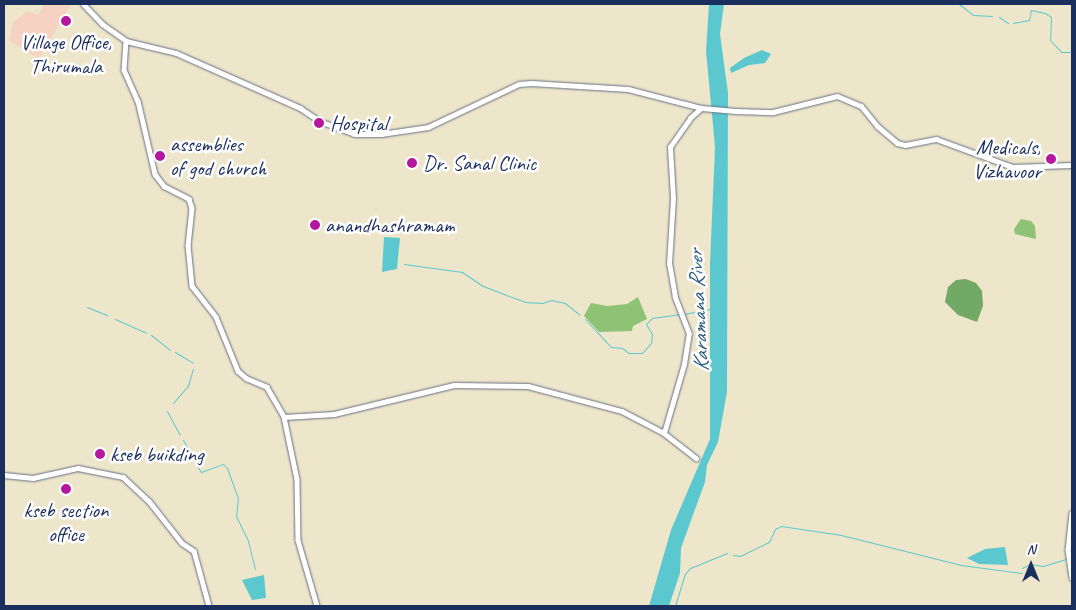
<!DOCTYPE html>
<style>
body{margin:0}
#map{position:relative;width:1076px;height:610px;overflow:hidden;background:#eee6ca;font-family:Caveat,sans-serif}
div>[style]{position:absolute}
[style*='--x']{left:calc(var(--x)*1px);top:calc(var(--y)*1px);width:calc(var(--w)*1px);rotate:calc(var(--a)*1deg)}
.built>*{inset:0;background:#f6d2c3}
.green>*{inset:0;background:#8ec375}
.forest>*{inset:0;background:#72a966}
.water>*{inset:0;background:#5bc8d0}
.stream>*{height:1px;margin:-0.5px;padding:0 0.5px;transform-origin:0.5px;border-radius:0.5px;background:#5bc8d0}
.roads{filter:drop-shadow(0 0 1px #656f84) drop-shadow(0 0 1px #656f84)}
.tertiary>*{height:4.5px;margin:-2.25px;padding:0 2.25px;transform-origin:2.25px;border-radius:2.25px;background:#fff}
.secondary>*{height:5px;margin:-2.5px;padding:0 2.5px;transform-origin:2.5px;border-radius:2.5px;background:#fff}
.dots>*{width:14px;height:14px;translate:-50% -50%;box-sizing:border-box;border:2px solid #fff;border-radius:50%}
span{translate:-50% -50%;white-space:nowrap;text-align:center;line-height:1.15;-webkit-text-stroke:5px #fff;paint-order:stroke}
.poi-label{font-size:21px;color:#1b2f5e}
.left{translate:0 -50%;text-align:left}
.right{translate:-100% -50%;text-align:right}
.water-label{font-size:22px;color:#2e5d80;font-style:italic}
.frame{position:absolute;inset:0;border:5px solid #1b2f5e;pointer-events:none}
.north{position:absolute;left:1006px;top:540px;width:50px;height:50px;-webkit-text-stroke:4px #fff;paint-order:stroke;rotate:0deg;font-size:14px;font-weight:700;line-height:20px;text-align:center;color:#1b2f5e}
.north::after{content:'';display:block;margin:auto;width:18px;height:22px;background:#1b2f5e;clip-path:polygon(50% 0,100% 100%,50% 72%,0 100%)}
</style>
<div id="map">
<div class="built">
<div style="clip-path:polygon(45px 4px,71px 4px,39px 59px,9px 41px,13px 22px,28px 11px,38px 15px)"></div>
</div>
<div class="green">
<div style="clip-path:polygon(1021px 219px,1031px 221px,1035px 226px,1036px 239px,1015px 234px,1014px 229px)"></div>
<div style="clip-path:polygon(638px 297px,647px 319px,633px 326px,632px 331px,599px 332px,584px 316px,591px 303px,607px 306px,627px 304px)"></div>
</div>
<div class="forest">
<div style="clip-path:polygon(966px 279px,976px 283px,982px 291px,983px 306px,977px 322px,958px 315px,945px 302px,948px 287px,956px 280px)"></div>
</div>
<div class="water">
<div style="clip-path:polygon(709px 4px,724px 4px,720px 34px,728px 93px,727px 392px,718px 442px,707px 465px,705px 482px,681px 548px,680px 573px,669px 606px,649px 606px,671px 530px,710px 439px,710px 264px,715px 147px,706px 51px)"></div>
<div style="clip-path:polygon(762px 50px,771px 54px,765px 63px,749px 65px,731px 73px,730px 68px,744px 58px)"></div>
<div style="clip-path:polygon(384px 237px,400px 238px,397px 269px,382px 272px)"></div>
<div style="clip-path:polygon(1005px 547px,1008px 565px,979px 564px,967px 558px,985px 549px)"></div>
<div style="clip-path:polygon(264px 575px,266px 598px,252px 600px,242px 580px)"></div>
</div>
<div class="stream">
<div style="--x:959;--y:4;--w:18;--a:38"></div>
<div style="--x:973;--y:15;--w:19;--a:3"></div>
<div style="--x:999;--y:17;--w:11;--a:34"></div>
<div style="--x:1013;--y:23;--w:16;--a:-11"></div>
<div style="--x:1029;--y:20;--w:10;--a:-79"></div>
<div style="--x:1031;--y:10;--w:14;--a:12"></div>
<div style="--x:1045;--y:13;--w:7;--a:34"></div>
<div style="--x:1051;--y:17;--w:23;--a:92"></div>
<div style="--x:1050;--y:40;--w:16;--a:47"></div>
<div style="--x:1061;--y:52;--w:11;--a:0"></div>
<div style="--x:404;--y:264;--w:59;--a:7.9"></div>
<div style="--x:462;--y:272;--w:25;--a:34"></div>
<div style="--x:483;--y:286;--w:25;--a:21"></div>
<div style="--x:506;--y:295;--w:20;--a:20"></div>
<div style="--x:525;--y:302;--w:17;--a:3"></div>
<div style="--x:542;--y:303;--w:9;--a:-18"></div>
<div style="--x:551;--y:300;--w:14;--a:12"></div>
<div style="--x:565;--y:303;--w:19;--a:39"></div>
<div style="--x:87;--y:307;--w:22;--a:22"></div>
<div style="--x:684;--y:314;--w:26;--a:-11"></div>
<div style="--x:115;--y:319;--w:34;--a:24"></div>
<div style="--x:585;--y:319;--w:38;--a:47"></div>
<div style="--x:611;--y:347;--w:11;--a:5"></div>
<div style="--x:622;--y:348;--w:9;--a:36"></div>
<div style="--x:629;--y:353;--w:13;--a:0"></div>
<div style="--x:642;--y:353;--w:13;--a:-48"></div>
<div style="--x:651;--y:343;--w:9;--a:-84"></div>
<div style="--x:652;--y:334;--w:12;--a:-121"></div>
<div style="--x:646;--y:324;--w:8;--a:-45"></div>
<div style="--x:652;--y:318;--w:27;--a:-8"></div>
<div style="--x:151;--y:335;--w:24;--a:38"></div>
<div style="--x:175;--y:352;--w:21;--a:31"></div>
<div style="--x:173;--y:403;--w:23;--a:-49"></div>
<div style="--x:188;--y:386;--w:18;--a:-74"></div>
<div style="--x:167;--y:411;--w:27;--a:62"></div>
<div style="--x:183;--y:440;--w:18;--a:61"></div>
<div style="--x:194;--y:461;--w:13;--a:58"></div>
<div style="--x:201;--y:472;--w:23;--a:-20"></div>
<div style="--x:223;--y:464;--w:6;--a:45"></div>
<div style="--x:227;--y:468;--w:32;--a:70"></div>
<div style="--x:238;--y:498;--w:18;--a:96"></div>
<div style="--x:236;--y:516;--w:28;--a:64"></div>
<div style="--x:248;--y:541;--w:29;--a:76"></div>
<div style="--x:733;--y:555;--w:7;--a:8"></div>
<div style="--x:740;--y:556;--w:32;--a:-26"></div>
<div style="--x:769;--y:542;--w:14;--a:-65"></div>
<div style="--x:775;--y:529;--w:7;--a:-27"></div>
<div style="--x:781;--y:526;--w:61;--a:8.5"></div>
<div style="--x:841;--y:535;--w:124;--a:14"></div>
<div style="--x:961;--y:565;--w:61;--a:7.6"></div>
<div style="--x:1022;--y:568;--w:9;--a:-27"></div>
<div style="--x:1030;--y:564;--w:13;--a:9"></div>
<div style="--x:1043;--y:566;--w:24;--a:-17"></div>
<div style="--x:675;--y:606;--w:34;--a:-73"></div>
<div style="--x:685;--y:574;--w:8;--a:-50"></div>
<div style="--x:690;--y:568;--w:40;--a:-22"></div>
</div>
<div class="roads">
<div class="tertiary">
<div style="--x:126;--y:41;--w:29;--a:94"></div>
<div style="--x:124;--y:70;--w:34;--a:66"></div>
<div style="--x:138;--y:101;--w:75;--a:76.9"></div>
<div style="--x:155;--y:174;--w:15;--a:53"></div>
<div style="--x:164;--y:186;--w:28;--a:27"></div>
<div style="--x:189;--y:199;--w:9;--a:72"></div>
<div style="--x:192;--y:208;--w:37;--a:96"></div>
<div style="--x:188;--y:245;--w:41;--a:84.4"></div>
<div style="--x:192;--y:286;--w:39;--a:52"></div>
<div style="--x:216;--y:317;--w:58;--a:67.8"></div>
<div style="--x:238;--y:371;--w:11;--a:41"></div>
<div style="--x:246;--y:378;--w:23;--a:23"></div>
<div style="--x:267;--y:387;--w:34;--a:60"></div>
<div style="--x:284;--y:417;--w:63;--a:78.2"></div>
<div style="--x:297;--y:479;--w:61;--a:89.1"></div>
<div style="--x:298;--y:540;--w:69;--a:73.9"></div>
<div style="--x:284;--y:417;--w:50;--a:-3.4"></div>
<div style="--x:334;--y:414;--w:123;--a:-13.6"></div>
<div style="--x:454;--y:385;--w:74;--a:0.8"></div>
<div style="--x:528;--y:386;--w:97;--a:14.9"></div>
<div style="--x:622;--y:411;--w:47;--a:27.6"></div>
<div style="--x:664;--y:433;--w:41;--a:38"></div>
<div style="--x:664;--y:433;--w:72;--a:-73.8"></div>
<div style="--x:684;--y:364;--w:30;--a:-81"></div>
<div style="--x:689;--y:334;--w:40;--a:-111"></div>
<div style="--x:675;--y:297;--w:34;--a:-100"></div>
<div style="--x:669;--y:264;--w:66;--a:-86.5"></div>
<div style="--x:673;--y:198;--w:51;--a:-93.4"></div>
<div style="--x:670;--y:147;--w:35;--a:-55"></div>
<div style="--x:690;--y:118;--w:15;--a:-42"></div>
<div style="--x:4;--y:475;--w:29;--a:6"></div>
<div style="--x:33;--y:478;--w:46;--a:-12.5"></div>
<div style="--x:78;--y:468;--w:46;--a:11.3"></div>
<div style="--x:123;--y:477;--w:35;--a:43"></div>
<div style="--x:149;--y:501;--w:53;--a:51.8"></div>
<div style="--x:182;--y:543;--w:14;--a:34"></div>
<div style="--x:194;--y:551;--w:57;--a:74.7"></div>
<div style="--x:1072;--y:513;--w:36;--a:96"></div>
<div style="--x:1068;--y:549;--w:29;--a:82"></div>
</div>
<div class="secondary">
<div style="--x:83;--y:4;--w:28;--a:46"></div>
<div style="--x:102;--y:24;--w:29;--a:35"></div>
<div style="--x:126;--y:41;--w:51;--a:13.5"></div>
<div style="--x:176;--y:53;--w:136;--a:23.9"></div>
<div style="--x:300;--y:108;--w:23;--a:34"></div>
<div style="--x:319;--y:121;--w:37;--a:20"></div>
<div style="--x:354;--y:134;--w:27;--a:0"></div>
<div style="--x:381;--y:134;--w:48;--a:-8.5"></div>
<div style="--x:428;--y:127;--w:101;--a:-25.3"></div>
<div style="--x:519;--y:84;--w:12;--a:-5"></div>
<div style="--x:531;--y:83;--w:97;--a:3.5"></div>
<div style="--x:628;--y:89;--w:75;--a:14.6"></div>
<div style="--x:701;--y:108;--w:35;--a:5"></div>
<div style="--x:736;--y:111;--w:37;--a:2"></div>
<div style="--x:773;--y:112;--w:66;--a:-14"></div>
<div style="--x:837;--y:96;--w:26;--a:23"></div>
<div style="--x:861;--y:106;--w:26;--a:51"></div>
<div style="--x:877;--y:126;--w:26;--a:40"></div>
<div style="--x:897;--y:143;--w:8;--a:14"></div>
<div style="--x:905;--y:145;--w:32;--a:-11"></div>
<div style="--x:936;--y:139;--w:81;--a:20.2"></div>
<div style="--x:1012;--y:167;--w:60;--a:-1.9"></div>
</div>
</div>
<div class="dots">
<div style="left:66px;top:21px;background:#b5179e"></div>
<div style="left:319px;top:123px;background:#b5179e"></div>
<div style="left:160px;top:156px;background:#b5179e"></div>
<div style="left:1051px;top:159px;background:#b5179e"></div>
<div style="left:412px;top:163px;background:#b5179e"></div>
<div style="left:315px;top:225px;background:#b5179e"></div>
<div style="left:100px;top:454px;background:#b5179e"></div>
<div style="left:66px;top:489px;background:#b5179e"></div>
</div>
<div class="poi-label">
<span style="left:66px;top:54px">Village Office,<br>Thirumala</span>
<span class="left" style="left:330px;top:123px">Hospital</span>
<span class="left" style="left:170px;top:156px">assemblies<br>of god church</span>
<span class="right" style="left:1041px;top:159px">Medicals,<br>Vizhavoor</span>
<span class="left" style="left:423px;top:163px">Dr. Sanal Clinic</span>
<span class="left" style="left:325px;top:225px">anandhashramam</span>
<span class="left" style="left:110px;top:454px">kseb buikding</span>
<span style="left:66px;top:522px">kseb section<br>office</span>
</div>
<div class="water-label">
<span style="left:699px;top:311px;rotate:-93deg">Karamana River</span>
</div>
<div class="frame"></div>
<div class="north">N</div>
</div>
